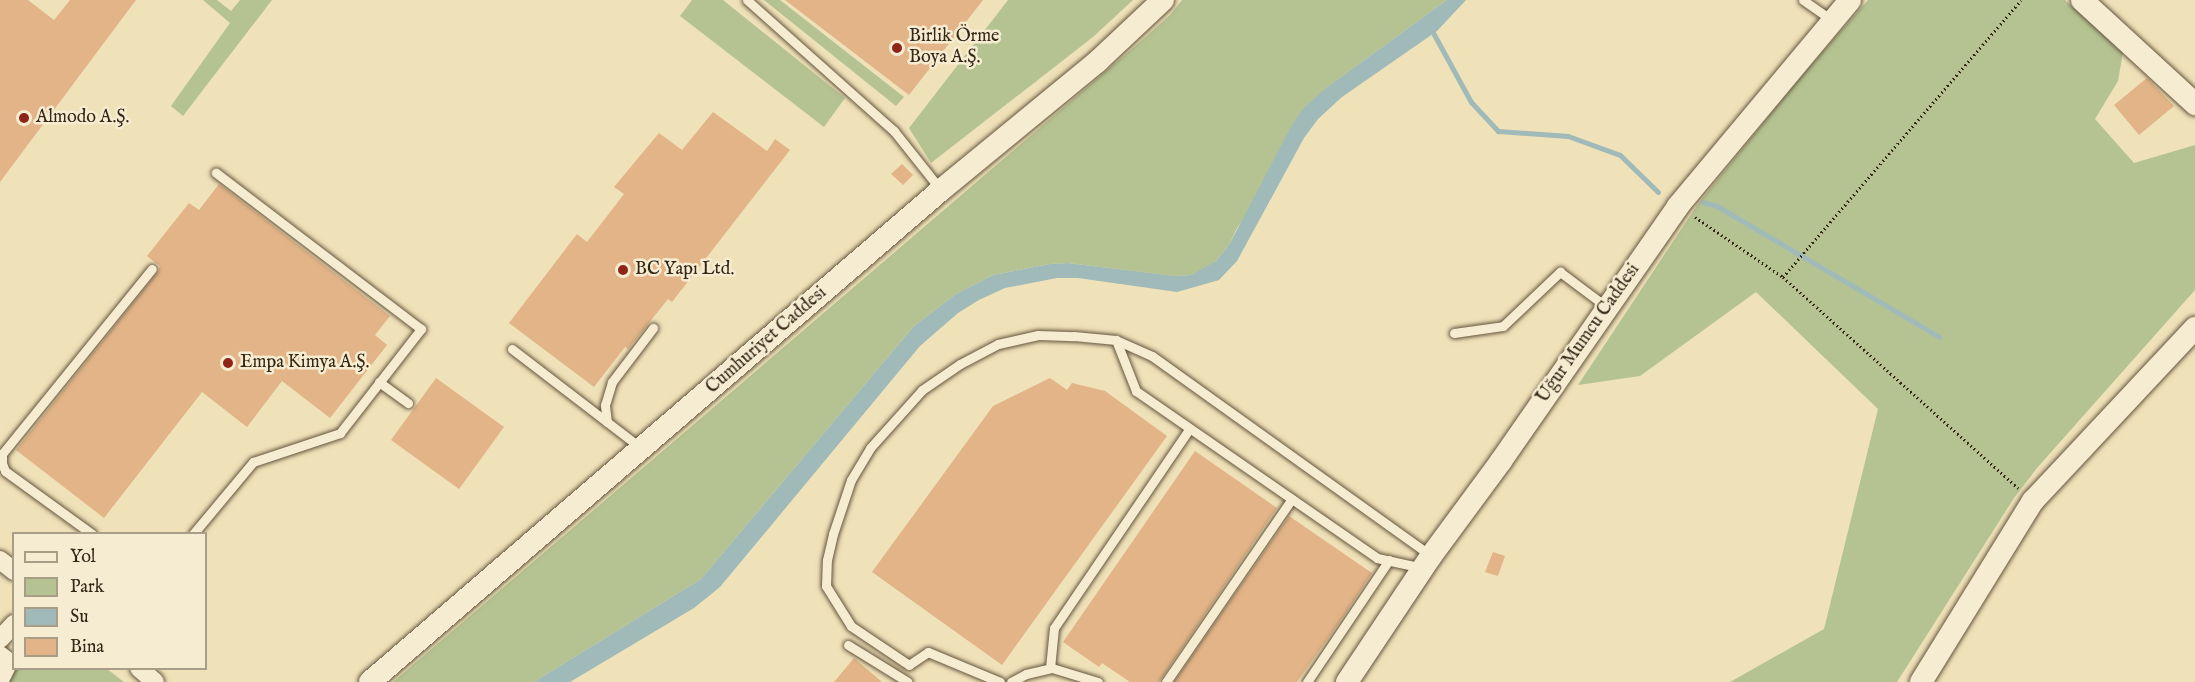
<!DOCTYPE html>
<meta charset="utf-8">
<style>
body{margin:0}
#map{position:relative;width:2195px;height:682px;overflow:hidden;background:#efe1b8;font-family:"IM FELL English",serif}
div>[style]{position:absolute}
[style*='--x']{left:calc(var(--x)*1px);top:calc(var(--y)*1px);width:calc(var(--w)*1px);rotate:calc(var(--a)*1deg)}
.green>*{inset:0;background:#b5c392}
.water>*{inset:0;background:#a0baba}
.stream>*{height:5px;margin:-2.5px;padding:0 2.5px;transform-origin:2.5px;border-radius:2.5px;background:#a0baba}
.building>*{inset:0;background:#e3b488}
.path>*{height:3px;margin-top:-1.5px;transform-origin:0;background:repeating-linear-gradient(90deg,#352616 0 1.5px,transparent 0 4.5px)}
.roads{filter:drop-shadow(0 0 2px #64553e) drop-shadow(0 0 2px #64553e)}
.service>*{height:9px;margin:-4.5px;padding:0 4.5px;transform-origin:4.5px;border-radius:4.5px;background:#f5ecd1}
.minor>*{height:18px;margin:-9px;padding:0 9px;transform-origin:9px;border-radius:9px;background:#f5ecd1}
.tertiary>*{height:22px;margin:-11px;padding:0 11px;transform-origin:11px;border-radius:11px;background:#f5ecd1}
.dots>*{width:16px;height:16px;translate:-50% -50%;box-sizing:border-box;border:3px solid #f5ecd1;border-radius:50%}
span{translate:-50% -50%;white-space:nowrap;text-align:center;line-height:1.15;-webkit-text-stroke:5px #f5ecd1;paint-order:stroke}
.poi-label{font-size:18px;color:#352616}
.left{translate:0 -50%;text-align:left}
.street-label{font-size:18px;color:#352616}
.legend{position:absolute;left:12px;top:532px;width:195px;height:138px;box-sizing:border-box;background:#f5ecd1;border:2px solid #a89d86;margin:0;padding:8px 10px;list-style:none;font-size:18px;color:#352616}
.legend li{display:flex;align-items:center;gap:12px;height:30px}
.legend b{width:30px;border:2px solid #a89d86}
</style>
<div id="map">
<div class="green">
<div style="clip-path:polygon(203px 0,217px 0,231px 11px,240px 0,272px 0,183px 116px,171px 106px,230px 23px)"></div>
<div style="clip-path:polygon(692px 0,723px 0,845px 98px,824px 127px,680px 16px)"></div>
<div style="clip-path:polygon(764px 0,780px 0,904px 97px,896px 106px)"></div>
<div style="clip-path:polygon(1008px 0,1133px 0,1093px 37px,931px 163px,909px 128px)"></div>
<div style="clip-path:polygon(1182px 0,1447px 0,1327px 87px,1236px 230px,1229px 245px,1216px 261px,1204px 269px,1191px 275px,1174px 276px,1068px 263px,1050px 264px,993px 275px,956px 294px,914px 326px,701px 579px,534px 682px,393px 682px,1140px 42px,1171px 14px)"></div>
<div style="clip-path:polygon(1868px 0,2065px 0,2123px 52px,2118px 81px,2095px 119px,2134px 163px,2195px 145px,2195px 290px,2037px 468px,2014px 498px,1897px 682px,1730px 682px,1824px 629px,1878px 409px,1756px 292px,1640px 376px,1578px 385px,1698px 204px,1802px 75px)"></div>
<div style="clip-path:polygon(14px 668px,107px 669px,124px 682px,6px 682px)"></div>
</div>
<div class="water">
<div style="clip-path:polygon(1447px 0,1466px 0,1437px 31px,1342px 97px,1318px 119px,1304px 138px,1237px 261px,1219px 280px,1177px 292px,1078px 278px,1057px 278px,1005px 288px,979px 300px,958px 313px,920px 346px,720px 587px,694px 608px,570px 682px,534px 682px,701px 579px,914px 326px,956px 294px,993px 275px,1050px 264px,1068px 263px,1175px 276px,1191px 275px,1216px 261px,1229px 245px,1293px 123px,1303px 109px,1327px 87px)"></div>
</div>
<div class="stream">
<div style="--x:1431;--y:29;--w:83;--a:61.3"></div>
<div style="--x:1471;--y:102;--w:40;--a:47"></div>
<div style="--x:1498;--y:131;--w:70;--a:4.1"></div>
<div style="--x:1568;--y:136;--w:55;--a:20.1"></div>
<div style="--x:1620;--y:155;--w:53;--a:44.2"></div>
<div style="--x:1703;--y:202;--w:15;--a:16"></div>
<div style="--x:1717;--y:206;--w:258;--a:30.5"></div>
</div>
<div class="building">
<div style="clip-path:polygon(0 0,28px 0,54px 20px,70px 0,136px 0,0 182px)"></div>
<div style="clip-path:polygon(785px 0,983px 0,909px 95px)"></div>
<div style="clip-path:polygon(2147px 78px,2174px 106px,2139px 135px,2114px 105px)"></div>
<div style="clip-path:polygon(713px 112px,767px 151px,775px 139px,790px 150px,672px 302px,668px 299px,628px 349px,625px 347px,594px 387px,509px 323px,577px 234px,587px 242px,624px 194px,614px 187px,659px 133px,682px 150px)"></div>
<div style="clip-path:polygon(902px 164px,913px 175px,903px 185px,891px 174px)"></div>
<div style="clip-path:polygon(219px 184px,390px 316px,375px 335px,387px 345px,330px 418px,282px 381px,247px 427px,202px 392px,104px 518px,16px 450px,157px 273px,160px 266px,147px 256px,189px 203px,199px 210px)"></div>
<div style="clip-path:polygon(436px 378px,504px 427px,459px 489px,391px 440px)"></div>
<div style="clip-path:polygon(1050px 378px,1067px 390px,1072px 383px,1105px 391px,1167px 436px,1002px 665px,872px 572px,993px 406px)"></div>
<div style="clip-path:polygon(1195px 451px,1277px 508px,1159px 682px,1130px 682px,1102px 663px,1099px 667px,1063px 642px)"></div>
<div style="clip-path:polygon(1289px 516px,1372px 573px,1341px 620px,1297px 682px,1174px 682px)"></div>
<div style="clip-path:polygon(1493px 552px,1505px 556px,1498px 576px,1485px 572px)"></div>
<div style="clip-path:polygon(854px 658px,882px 682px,834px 682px)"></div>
</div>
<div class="path">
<div style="--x:1695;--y:217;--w:107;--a:34.3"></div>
<div style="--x:1783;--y:277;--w:316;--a:41.9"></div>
<div style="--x:1783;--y:277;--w:365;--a:-49.3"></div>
</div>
<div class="roads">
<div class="service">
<div style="--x:747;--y:0;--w:197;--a:41.7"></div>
<div style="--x:894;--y:131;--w:75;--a:51.5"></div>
<div style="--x:1803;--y:0;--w:35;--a:35"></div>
<div style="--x:1454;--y:333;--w:49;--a:-8.1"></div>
<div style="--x:1503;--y:326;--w:79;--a:-43.5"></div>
<div style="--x:1560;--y:272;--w:60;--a:36.9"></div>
<div style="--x:1116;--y:340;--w:55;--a:68.6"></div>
<div style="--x:1136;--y:391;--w:293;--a:34.7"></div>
<div style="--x:1377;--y:558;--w:47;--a:12.3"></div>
<div style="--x:512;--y:349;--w:163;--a:37.5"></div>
<div style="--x:379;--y:382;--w:36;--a:36"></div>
<div style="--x:607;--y:422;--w:17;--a:-97"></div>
<div style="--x:605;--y:405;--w:24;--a:-73"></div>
<div style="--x:612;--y:382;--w:68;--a:-52.8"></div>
<div style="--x:92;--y:534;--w:107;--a:-144.1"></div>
<div style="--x:5;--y:471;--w:9;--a:-111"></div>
<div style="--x:2;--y:463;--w:9;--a:-90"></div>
<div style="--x:2;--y:454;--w:238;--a:-51"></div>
<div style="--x:193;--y:534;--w:94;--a:-50.2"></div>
<div style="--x:253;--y:462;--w:92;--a:-18.4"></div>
<div style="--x:340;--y:433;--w:132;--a:-52.1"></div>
<div style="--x:421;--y:329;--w:258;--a:-142.7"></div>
<div style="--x:848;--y:645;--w:70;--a:31.7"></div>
<div style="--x:1050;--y:668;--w:40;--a:-84.3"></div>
<div style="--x:1054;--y:628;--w:240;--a:-55.8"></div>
<div style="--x:1000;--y:682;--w:78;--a:-157.4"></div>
<div style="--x:928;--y:652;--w:23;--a:146"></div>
<div style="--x:909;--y:665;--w:70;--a:-146.1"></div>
<div style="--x:851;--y:626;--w:47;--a:-122"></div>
<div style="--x:826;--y:586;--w:26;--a:-88"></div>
<div style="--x:827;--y:560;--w:27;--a:-77"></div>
<div style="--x:833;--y:534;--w:57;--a:-71.6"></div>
<div style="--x:851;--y:480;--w:37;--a:-59"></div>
<div style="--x:870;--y:448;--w:78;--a:-48.1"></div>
<div style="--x:922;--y:390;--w:46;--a:-34.4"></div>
<div style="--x:960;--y:364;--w:43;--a:-27.8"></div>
<div style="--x:998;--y:344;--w:41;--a:-12.7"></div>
<div style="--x:1038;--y:335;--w:36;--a:2"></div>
<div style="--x:1074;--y:336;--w:42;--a:5.4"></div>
<div style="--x:1116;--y:340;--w:39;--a:24"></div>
<div style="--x:1152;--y:356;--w:343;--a:35.6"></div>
<div style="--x:1011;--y:682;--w:17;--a:-28"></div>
<div style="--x:1026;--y:674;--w:27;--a:-13"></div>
<div style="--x:1052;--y:668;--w:48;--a:16.9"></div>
<div style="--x:1166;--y:682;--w:222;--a:-55.5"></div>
<div style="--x:1307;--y:682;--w:147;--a:-56.1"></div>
</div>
<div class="minor">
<div style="--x:0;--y:560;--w:18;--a:38"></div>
<div style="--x:0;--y:639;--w:21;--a:-47"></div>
<div style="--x:0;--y:655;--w:11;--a:38"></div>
<div style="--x:9;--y:662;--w:20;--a:117"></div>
<div style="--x:139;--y:668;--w:21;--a:41"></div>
</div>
<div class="tertiary">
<div style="--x:2082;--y:0;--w:154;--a:42.6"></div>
<div style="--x:370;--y:682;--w:754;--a:-40.75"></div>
<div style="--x:941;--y:190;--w:203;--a:-39.4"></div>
<div style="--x:1098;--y:61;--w:89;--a:-43.2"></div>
<div style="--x:1347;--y:682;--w:151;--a:-56.3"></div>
<div style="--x:1431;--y:556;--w:118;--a:-53.6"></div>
<div style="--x:1501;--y:461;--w:310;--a:-55.2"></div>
<div style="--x:1678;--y:206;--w:268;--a:-50.1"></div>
<div style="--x:1921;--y:682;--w:213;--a:-58.3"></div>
<div style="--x:2033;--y:501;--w:237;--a:-46.9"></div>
</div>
</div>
<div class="dots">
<div style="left:897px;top:48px;background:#8f2418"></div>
<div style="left:24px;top:118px;background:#8f2418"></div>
<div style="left:623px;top:270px;background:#8f2418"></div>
<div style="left:228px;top:363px;background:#8f2418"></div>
</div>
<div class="poi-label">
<span class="left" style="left:909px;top:48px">Birlik Örme<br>Boya A.Ş.</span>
<span class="left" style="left:36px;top:118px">Almodo A.Ş.</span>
<span class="left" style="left:635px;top:270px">BC Yapı Ltd.</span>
<span class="left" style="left:240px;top:363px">Empa Kimya A.Ş.</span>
</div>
<div class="street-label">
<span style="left:1589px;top:334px;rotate:-55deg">Uğur Mumcu Caddesi</span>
<span style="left:767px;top:341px;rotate:-41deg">Cumhuriyet Caddesi</span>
</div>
<ul class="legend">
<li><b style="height:8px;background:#f5ecd1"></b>Yol</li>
<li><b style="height:16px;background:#b5c392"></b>Park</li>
<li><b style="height:16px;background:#a0baba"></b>Su</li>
<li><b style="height:16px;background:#e3b488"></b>Bina</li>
</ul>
</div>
